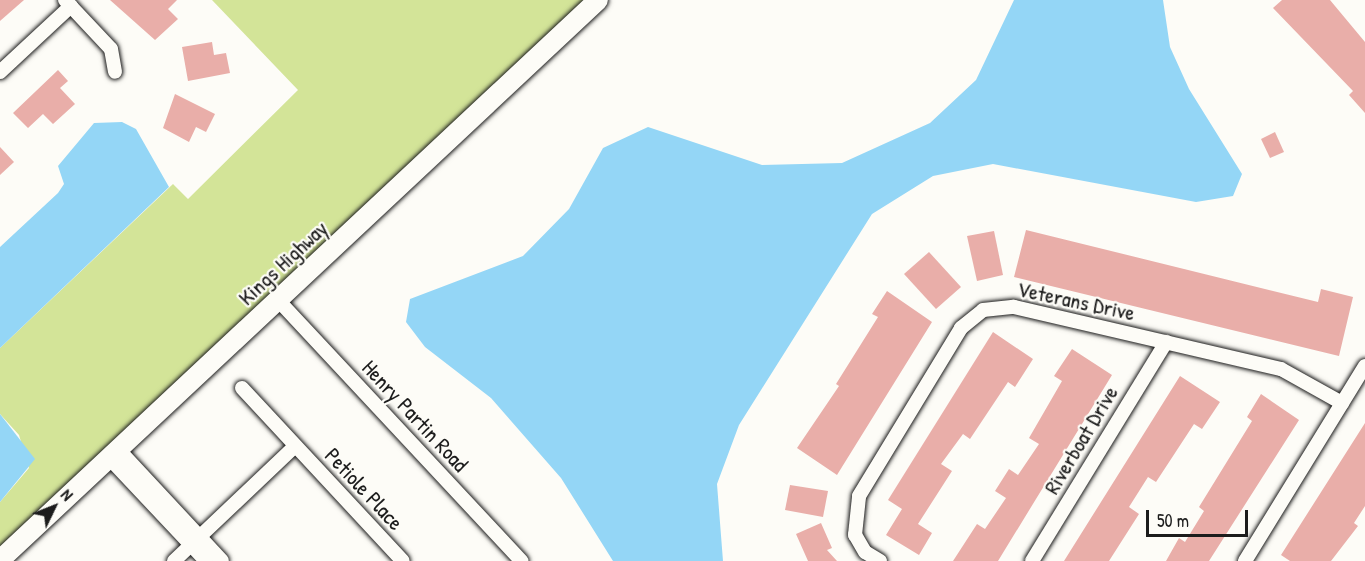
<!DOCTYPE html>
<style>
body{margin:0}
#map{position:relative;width:1365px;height:561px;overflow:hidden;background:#fdfcf7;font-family:"Patrick Hand",sans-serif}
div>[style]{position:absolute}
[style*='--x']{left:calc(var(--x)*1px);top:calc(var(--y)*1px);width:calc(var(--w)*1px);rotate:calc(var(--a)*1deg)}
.green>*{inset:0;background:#d3e498}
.water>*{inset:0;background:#94d6f6}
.building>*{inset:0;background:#e9aea9}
.roads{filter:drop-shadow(0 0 2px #1c1c1c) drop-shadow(0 0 2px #1c1c1c)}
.street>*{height:14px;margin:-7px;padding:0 7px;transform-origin:7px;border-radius:7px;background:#fdfcf7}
.secondary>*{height:20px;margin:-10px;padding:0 10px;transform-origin:10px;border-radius:10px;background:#fdfcf7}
span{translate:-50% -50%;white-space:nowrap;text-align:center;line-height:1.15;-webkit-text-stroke:4.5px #fdfcf7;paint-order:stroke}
.street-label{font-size:22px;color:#1c1c1c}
.north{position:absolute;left:24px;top:477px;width:60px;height:60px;-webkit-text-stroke:4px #fdfcf7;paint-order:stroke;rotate:47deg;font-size:16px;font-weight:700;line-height:24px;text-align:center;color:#1c1c1c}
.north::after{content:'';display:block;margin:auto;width:21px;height:27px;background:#1c1c1c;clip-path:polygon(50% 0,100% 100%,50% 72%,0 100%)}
.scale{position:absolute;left:1146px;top:510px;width:102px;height:27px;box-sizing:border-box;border:3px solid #1c1c1c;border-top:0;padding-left:8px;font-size:18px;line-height:21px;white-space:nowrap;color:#1c1c1c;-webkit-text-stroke:4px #fdfcf7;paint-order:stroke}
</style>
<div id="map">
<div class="green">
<div style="clip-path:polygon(212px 0,587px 0,0 549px,0 502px,29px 468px,19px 435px,0 414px,0 348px,173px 184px,188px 199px,298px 90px)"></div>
</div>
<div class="water">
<div style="clip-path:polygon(1014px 0,1163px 0,1170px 47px,1189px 89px,1242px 174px,1233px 196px,1196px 202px,993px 164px,933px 176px,872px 214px,739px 425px,717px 484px,723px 561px,613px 561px,561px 478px,491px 398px,425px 347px,406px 322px,410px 299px,523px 256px,569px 209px,603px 148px,648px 127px,762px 165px,842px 163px,930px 123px,976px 80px)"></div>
<div style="clip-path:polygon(122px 122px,136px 129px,169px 187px,0 348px,0 247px,58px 193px,64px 184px,58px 166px,94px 123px)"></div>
<div style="clip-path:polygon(0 414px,35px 459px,0 502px)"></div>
</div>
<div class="building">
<div style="clip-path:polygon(0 0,24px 0,0 21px)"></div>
<div style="clip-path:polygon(110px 0,177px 0,168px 9px,178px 19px,155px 40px)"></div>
<div style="clip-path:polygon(1282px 0,1330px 0,1365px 42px,1365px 113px,1349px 95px,1353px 91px,1273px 8px)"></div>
<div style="clip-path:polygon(212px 42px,214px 55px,226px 53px,230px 73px,188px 81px,182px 47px)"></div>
<div style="clip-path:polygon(58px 70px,68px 81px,60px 88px,75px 104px,53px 124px,43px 114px,28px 128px,13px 113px)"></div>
<div style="clip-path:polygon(175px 94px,215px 114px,206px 132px,196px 127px,189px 142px,163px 128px)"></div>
<div style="clip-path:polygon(1275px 132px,1284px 152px,1270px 158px,1261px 139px)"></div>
<div style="clip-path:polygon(0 147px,14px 162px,0 175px)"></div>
<div style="clip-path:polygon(1026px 230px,1318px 302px,1321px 289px,1353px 297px,1339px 356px,1014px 277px)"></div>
<div style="clip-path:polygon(994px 231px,1003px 275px,977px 281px,967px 236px)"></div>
<div style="clip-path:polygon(929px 252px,961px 287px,936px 309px,904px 274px)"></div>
<div style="clip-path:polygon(887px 291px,932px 322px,837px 475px,797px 448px,839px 386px,836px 384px,878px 317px,872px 314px)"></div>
<div style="clip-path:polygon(993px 332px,1033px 359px,1015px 387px,1008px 382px,970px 439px,963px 434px,941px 464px,952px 471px,918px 524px,932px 533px,919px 555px,886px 535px,902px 509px,888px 500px)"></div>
<div style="clip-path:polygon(1072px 349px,1112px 375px,998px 561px,953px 561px,977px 524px,985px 529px,1006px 498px,995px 491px,1009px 469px,1018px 475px,1039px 444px,1029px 438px,1062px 381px,1054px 376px)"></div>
<div style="clip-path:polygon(1180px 376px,1220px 402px,1202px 429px,1194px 424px,1156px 482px,1148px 477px,1129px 507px,1139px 514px,1109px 561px,1064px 561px)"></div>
<div style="clip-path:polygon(1261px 394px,1299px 420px,1209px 561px,1166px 561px,1179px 538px,1185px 542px,1204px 511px,1199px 507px,1252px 421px,1247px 417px)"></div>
<div style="clip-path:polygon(1365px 423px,1365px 506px,1354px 523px,1358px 526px,1331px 561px,1290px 561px,1281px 555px)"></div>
<div style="clip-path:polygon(790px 485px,828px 491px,823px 517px,785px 510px)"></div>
<div style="clip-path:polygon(821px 523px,832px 548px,827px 550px,837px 561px,808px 561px,796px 534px)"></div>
</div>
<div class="roads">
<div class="street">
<div style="--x:65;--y:0;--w:67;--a:46.8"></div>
<div style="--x:111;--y:49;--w:23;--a:80"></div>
<div style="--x:0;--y:72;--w:97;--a:-42.9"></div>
<div style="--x:278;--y:300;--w:357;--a:47"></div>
<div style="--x:242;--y:388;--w:236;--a:47.1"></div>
<div style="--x:119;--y:450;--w:151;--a:47.1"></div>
<div style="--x:110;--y:459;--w:140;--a:46.7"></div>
<div style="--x:174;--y:561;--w:167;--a:-43.5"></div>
<div style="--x:880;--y:561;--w:17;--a:-149"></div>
<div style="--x:865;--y:552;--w:20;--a:-120"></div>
<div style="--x:855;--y:535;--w:39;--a:-84"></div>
<div style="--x:859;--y:496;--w:197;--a:-58.7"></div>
<div style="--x:961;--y:328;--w:28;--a:-39"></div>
<div style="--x:983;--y:310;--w:31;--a:-6"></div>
<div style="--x:1014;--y:307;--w:274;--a:13.1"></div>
<div style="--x:1281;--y:369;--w:70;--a:29.1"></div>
<div style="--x:1032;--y:561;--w:257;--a:-58.5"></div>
<div style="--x:1245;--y:561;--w:229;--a:-58.4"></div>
</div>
<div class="secondary">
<div style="--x:0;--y:560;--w:819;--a:-43.12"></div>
</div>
</div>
<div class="street-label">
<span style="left:283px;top:263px;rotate:-43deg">Kings Highway</span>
<span style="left:1076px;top:301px;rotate:12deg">Veterans Drive</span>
<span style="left:415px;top:416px;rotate:47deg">Henry Partin Road</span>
<span style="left:1081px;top:440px;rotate:-59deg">Riverboat Drive</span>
<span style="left:364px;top:489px;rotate:47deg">Petiole Place</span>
</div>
<div class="north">N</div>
<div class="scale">50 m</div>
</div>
